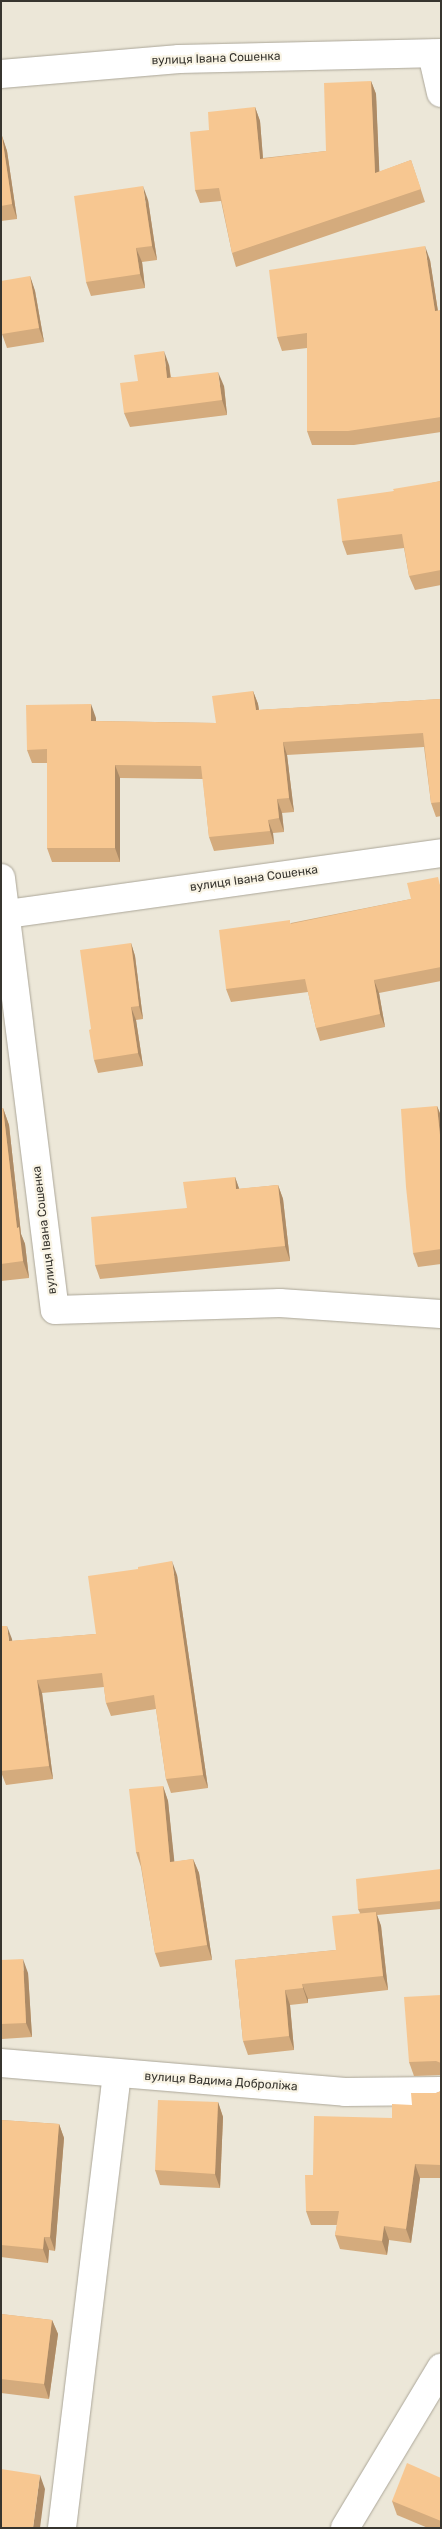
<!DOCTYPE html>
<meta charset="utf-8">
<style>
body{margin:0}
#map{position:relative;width:442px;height:2529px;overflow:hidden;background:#ece7d8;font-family:Rubik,sans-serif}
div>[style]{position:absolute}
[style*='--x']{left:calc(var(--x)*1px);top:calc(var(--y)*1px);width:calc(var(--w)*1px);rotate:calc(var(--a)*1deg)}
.roads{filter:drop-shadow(0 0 1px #aba698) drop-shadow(0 0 1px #aba698)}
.minor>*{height:28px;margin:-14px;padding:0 14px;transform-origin:14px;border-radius:14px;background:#fff}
.wall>*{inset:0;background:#d4ab7d}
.shaded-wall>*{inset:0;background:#ad8b66}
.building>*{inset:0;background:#f7c791}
span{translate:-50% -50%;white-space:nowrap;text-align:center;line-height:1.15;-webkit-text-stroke:4.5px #f9f4e5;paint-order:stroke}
.street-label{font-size:12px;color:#37352f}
.frame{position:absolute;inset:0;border:2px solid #37352f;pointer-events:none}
</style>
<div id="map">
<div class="roads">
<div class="minor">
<div style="--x:432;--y:54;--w:40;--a:77"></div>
<div style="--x:1;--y:74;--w:179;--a:-4.8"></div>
<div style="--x:179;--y:59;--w:262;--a:-1.3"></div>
<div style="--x:1;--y:878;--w:435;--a:82.9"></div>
<div style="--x:55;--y:1310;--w:225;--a:-1.8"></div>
<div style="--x:280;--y:1303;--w:161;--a:3.9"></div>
<div style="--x:1;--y:915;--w:444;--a:-8"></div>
<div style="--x:1;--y:2063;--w:345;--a:4.8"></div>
<div style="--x:345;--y:2092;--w:96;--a:-0.6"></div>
<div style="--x:62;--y:2528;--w:457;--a:-83.1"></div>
<div style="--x:345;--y:2528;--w:187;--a:-59"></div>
</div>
</div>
<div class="wall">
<div style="clip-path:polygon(371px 81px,376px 94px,379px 172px,411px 160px,425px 202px,236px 267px,232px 253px,221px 201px,200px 203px,195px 190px,209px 130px,255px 107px,260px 121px,263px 158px,326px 151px)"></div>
<div style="clip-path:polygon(2px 136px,7px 151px,17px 219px,1px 221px,1px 137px)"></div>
<div style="clip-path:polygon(148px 200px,157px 260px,142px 262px,145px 288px,91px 296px,86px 282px)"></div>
<div style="clip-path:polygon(430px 260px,438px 311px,441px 310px,441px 432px,354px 445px,312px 445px,307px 431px,307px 348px,282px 351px,277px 337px)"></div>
<div style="clip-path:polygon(30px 276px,35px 291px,44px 342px,7px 348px,2px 334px)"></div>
<div style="clip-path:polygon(169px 365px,171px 377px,224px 386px,227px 415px,130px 427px,124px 413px,138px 381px)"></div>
<div style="clip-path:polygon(441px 481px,441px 585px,415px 590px,409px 576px,404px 548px,347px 555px,342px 541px,394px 491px)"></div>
<div style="clip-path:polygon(253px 691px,258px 704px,259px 710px,441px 699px,441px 816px,436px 817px,431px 803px,424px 747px,287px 755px,294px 812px,282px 813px,284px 832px,273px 833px,274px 844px,214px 851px,209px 837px,203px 779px,120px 778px,120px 862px,52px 862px,47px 848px,47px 763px,32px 763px,27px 750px,96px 718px,96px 721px,216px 723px)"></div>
<div style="clip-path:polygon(441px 884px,441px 981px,379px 993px,385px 1027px,320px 1041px,316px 1028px,308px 992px,231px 1002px,226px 989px,291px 923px,411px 899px)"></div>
<div style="clip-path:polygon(131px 943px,135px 956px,143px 1019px,136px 1020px,143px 1066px,98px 1073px,94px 1060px,91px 1029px)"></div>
<div style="clip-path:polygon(437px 1106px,441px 1116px,441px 1264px,418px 1267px,413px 1253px)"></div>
<div style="clip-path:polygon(1px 1108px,3px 1108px,9px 1125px,21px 1234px,25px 1244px,29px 1278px,1px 1281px)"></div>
<div style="clip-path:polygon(235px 1177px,239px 1189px,278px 1185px,283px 1199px,290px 1261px,100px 1279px,95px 1265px,187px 1208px)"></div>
<div style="clip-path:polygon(177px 1575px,208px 1788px,171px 1793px,166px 1779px,156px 1709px,111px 1716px,106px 1703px,104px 1687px,42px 1693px,53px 1779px,6px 1785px,1px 1772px,12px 1639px,12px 1641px,96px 1634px)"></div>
<div style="clip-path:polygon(163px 1786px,168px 1801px,174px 1862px,193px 1859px,199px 1873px,212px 1960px,160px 1967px,155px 1953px,141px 1867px,136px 1852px)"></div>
<div style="clip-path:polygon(441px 1869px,441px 1909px,377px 1915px,381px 1926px,388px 1990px,308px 1999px,308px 2003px,290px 2005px,294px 2050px,248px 2055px,243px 2041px,235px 1960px,336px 1950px,360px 1913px,358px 1909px)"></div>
<div style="clip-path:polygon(1px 1960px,28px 1973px,32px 2037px,2px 2039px)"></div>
<div style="clip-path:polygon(441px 1995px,441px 2075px,414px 2076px,409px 2062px)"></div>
<div style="clip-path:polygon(441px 2091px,441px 2178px,420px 2178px,411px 2243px,389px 2240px,387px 2255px,340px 2249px,335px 2235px,337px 2225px,311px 2225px,306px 2211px,313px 2175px,412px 2105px,436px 2093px)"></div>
<div style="clip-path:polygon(218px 2102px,223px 2117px,220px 2188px,160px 2185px,155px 2170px)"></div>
<div style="clip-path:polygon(1px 2120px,59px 2124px,64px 2138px,55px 2251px,49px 2250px,48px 2263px,1px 2257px)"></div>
<div style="clip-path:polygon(1px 2314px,52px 2320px,58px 2334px,49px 2399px,1px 2393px)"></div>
<div style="clip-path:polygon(441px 2478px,441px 2528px,428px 2528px,397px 2515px,392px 2501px)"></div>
</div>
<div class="shaded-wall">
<div style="clip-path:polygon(371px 81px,376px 94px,380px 186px,375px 173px)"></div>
<div style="clip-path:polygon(255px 107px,260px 121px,264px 172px,260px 159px)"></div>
<div style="clip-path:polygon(2px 136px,7px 151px,17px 219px,12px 204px)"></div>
<div style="clip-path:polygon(143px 186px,148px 200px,157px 260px,152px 246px)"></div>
<div style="clip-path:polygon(425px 246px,430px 260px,440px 325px,435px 311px)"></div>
<div style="clip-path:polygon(136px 248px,142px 262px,145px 288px,140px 274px)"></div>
<div style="clip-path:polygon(30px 276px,35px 291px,44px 342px,39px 328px)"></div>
<div style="clip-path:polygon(164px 351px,169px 365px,172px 392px,167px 378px)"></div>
<div style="clip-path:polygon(218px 372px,224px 386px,227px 415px,222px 400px)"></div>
<div style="clip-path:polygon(253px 691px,258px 704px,261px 724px,256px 710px)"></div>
<div style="clip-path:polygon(91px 704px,96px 718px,96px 735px,91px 721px)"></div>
<div style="clip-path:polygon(283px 742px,287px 755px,294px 812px,289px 798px)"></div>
<div style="clip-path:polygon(115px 765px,120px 778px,120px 862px,115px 848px)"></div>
<div style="clip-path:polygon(277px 799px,282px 813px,284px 832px,279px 818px)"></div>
<div style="clip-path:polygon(268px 820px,273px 833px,274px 844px,270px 831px)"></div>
<div style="clip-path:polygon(131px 943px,135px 956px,143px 1019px,139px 1006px)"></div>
<div style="clip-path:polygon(374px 980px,379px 993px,385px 1027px,380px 1014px)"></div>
<div style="clip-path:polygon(131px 1007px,136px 1020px,143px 1066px,138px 1053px)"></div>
<div style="clip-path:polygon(437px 1106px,441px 1116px,441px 1145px)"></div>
<div style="clip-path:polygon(3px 1108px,9px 1125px,21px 1234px,25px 1244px,29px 1278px,23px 1261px,17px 1228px)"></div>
<div style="clip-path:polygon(235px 1177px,240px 1191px,236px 1189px)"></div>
<div style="clip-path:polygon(278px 1185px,283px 1199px,290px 1261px,285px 1246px)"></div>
<div style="clip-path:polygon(172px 1561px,177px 1575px,208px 1788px,203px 1775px)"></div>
<div style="clip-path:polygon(7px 1626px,12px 1639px,14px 1655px,9px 1641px)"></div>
<div style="clip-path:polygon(37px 1680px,42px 1693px,53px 1779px,49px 1766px)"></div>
<div style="clip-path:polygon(163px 1786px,168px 1801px,176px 1877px,170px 1862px)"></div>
<div style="clip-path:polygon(193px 1859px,199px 1873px,212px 1960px,207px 1945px)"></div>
<div style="clip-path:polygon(376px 1912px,381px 1926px,388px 1990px,383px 1976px)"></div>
<div style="clip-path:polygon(23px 1959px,28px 1973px,32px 2037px,26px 2023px)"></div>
<div style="clip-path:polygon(302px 1984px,308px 1999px,308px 2003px,303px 1988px)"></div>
<div style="clip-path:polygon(285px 1990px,290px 2005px,294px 2050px,289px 2036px)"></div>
<div style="clip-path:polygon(218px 2102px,223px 2117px,220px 2188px,215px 2174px)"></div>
<div style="clip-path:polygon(59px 2124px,64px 2138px,55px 2251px,50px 2237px)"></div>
<div style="clip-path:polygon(415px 2164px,420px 2178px,411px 2243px,406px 2229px)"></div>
<div style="clip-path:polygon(384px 2226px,389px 2240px,387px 2255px,382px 2241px)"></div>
<div style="clip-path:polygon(44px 2237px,49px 2250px,48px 2263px,43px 2249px)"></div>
<div style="clip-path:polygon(52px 2320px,58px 2334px,49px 2399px,44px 2384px)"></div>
<div style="clip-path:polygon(40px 2475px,45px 2489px,40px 2528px,33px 2528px)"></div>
</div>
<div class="building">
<div style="clip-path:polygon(371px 81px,375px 173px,411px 160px,421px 189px,232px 253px,219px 188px,195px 190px,190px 132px,209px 130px,208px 112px,255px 107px,260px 159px,326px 151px,324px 83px)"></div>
<div style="clip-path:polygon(2px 136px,12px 204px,1px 206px,1px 137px)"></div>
<div style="clip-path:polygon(143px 186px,152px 246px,136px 248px,140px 274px,86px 282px,74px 196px)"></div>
<div style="clip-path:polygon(425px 246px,435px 311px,441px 310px,441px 417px,348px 431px,307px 431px,307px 333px,277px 337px,269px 270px)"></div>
<div style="clip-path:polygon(30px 276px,39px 328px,2px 334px,1px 281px)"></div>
<div style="clip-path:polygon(164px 351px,167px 378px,218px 372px,222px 400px,124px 413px,120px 383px,138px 381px,134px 355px)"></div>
<div style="clip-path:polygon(441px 481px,441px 570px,409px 576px,402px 534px,342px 541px,337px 499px,394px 491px,393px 489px)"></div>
<div style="clip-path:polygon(253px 691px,256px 710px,441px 699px,441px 802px,431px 803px,423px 733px,283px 742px,289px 798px,277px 799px,279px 818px,268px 820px,270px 831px,209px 837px,201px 766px,115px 765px,115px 848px,47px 848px,47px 749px,27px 750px,26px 705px,91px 704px,91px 721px,216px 723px,212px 696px)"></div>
<div style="clip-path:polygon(438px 877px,441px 890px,441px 967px,374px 980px,380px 1014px,316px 1028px,305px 979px,226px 989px,219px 930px,290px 920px,290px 924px,411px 899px,407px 883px)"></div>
<div style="clip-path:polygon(131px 943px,139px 1006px,131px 1007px,138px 1053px,94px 1060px,89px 1030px,91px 1029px,80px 950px)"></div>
<div style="clip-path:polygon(437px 1106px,441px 1145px,441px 1249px,413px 1253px,406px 1187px,401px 1109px)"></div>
<div style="clip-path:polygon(1px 1108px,3px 1108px,17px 1228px,19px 1227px,23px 1261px,1px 1264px)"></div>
<div style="clip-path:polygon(235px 1177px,236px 1189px,278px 1185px,285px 1246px,95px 1265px,91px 1217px,187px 1208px,183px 1182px)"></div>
<div style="clip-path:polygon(172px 1561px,203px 1775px,166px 1779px,154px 1695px,106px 1703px,102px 1673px,37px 1680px,49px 1766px,1px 1771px,1px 1626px,7px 1626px,9px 1641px,96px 1634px,88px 1576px,138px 1569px,138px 1567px)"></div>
<div style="clip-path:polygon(163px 1786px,170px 1862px,193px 1859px,207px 1945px,155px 1953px,139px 1852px,136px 1852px,129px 1789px)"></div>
<div style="clip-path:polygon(441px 1869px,441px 1901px,358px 1909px,356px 1879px)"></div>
<div style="clip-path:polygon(376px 1912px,383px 1976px,302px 1984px,303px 1988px,285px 1990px,289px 2036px,243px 2041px,235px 1960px,336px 1950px,332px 1916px)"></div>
<div style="clip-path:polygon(23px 1959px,26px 2023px,1px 2024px,1px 1960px)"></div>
<div style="clip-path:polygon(441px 1995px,441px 2063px,436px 2061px,409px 2062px,404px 1997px)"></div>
<div style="clip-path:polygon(441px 2091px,441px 2165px,415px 2164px,406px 2229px,384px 2226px,382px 2241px,335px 2235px,339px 2211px,306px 2211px,305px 2175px,313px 2175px,314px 2116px,392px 2118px,392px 2104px,412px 2105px,411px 2093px,436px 2093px)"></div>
<div style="clip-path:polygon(158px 2100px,218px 2102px,215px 2174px,155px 2170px)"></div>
<div style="clip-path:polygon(1px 2120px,59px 2124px,50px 2237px,44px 2237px,43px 2249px,1px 2245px)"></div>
<div style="clip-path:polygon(1px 2314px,52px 2320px,44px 2384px,1px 2379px)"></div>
<div style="clip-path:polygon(407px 2463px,441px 2478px,441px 2521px,392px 2501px)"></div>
<div style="clip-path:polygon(1px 2469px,40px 2475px,33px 2528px,10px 2528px,1px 2527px)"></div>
</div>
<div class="street-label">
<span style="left:216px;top:59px;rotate:-2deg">вулиця Івана Сошенка</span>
<span style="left:254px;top:879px;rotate:-8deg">вулиця Івана Сошенка</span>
<span style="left:45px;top:1230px;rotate:-97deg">вулиця Івана Сошенка</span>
<span style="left:221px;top:2082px;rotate:4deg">вулиця Вадима Доброліжа</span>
</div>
<div class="frame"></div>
</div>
